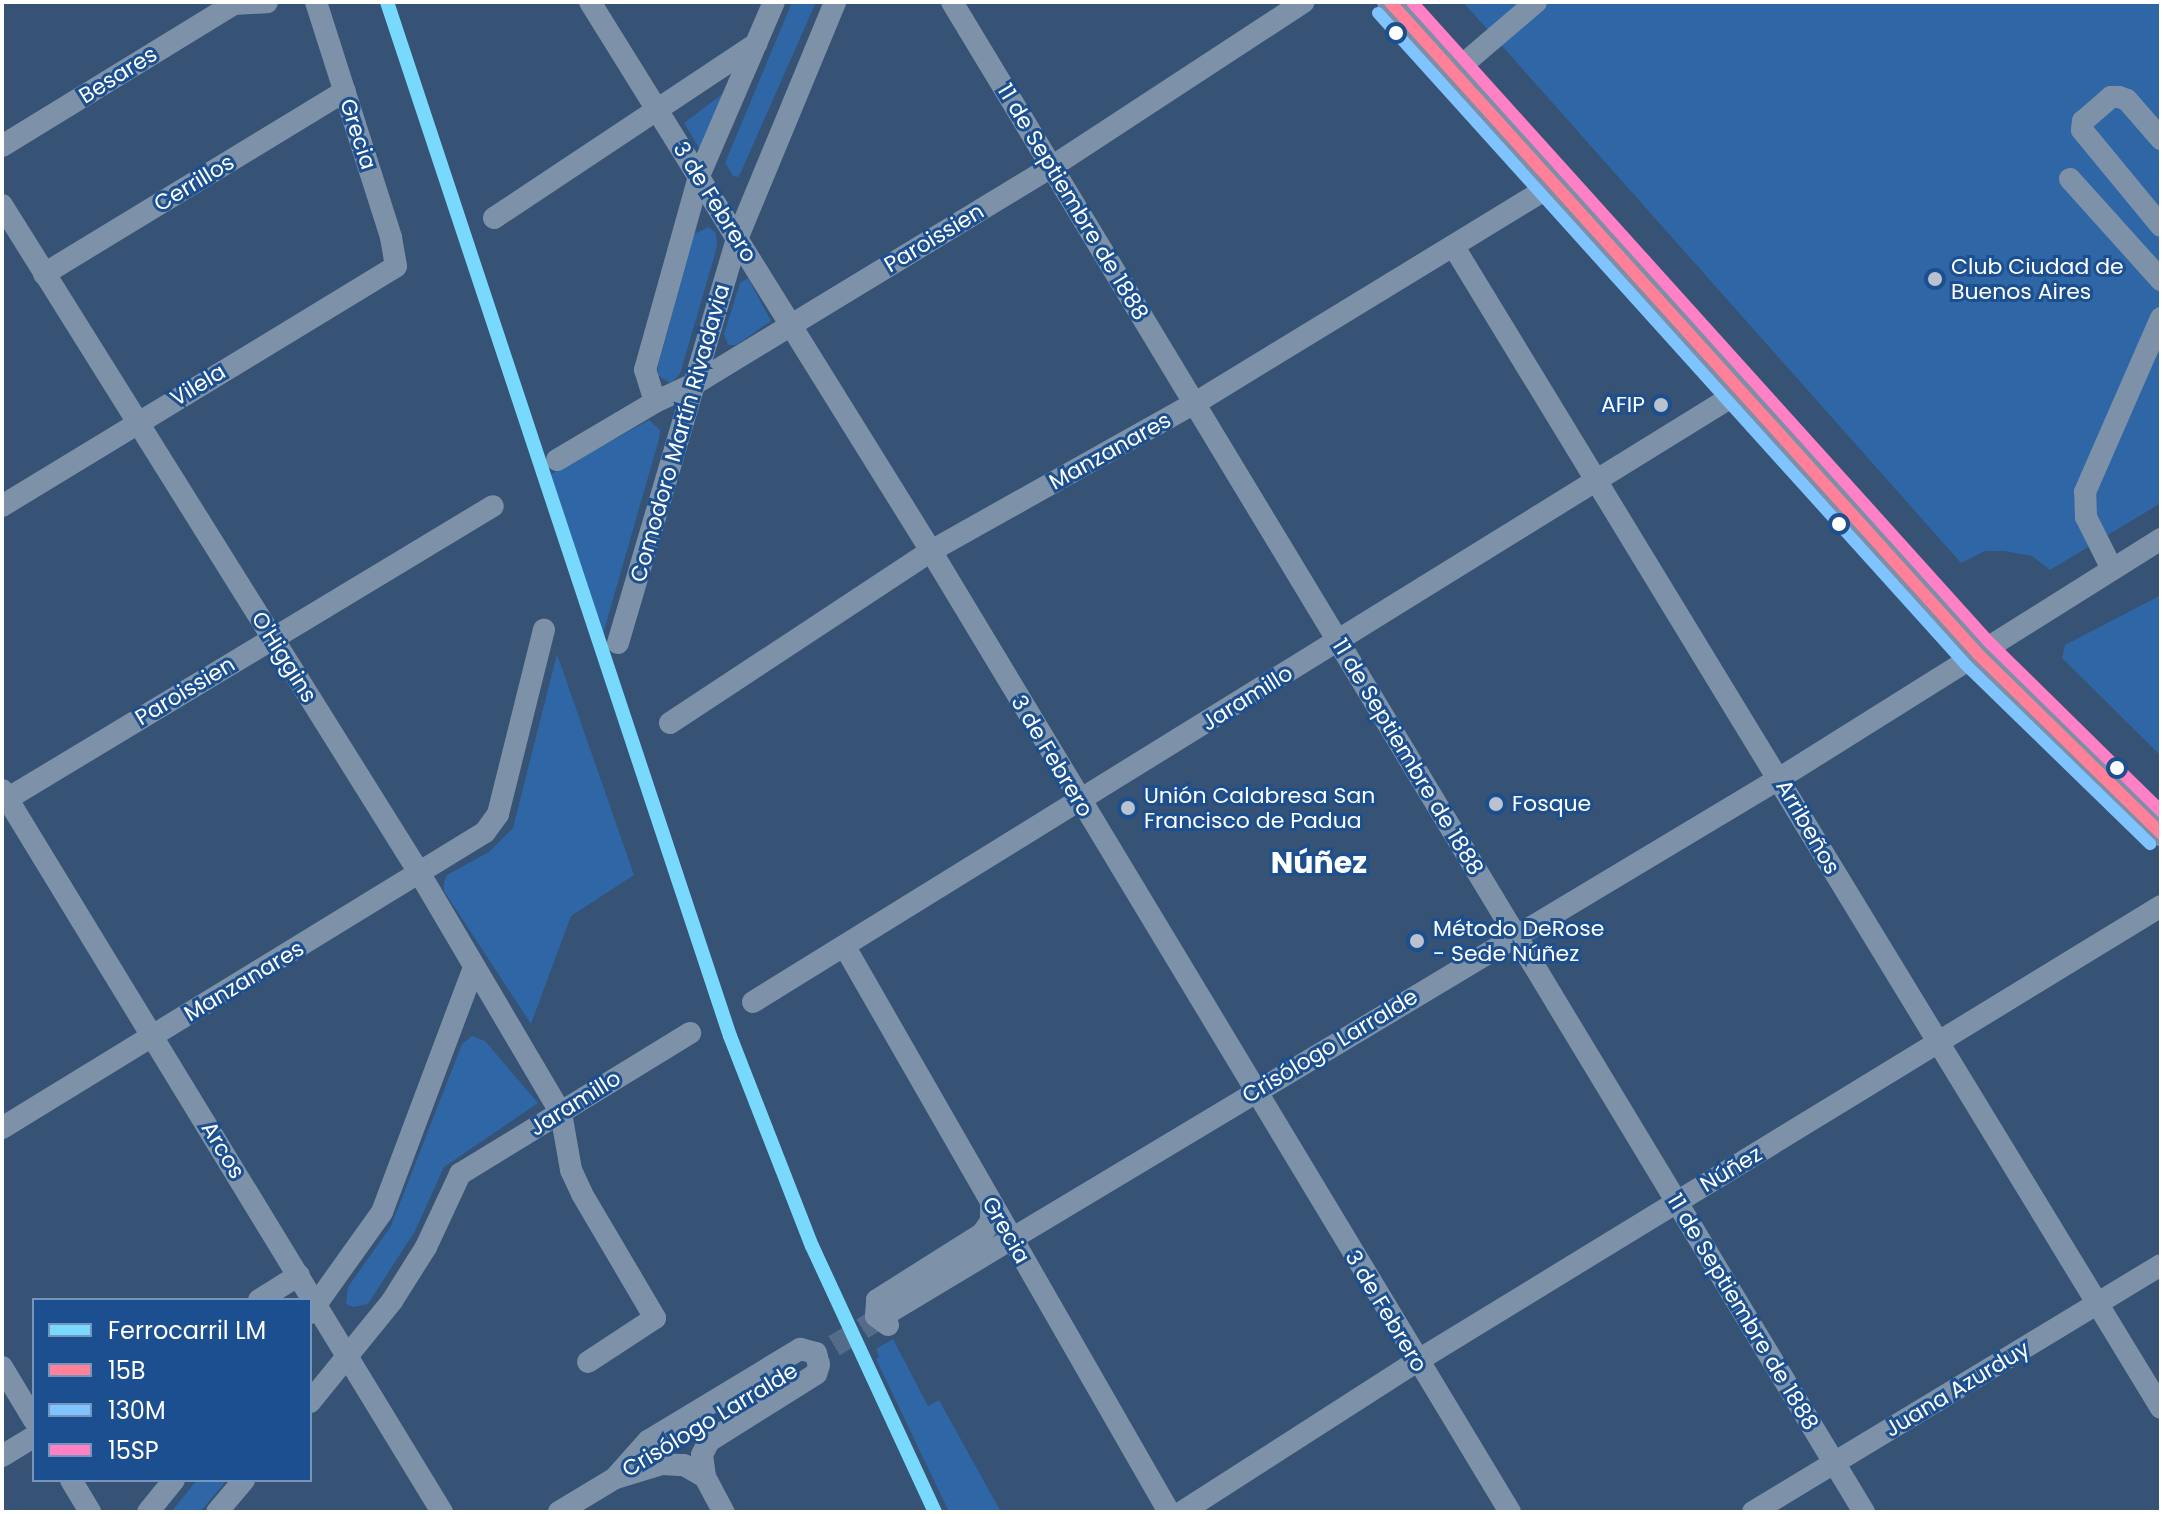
<!DOCTYPE html>
<meta charset="utf-8">
<style>
body{margin:0}
#map{position:relative;width:2163px;height:1514px;overflow:hidden;background:#365274;font-family:Poppins,sans-serif}
div>[style]{position:absolute}
[style*='--x']{left:calc(var(--x)*1px);top:calc(var(--y)*1px);width:calc(var(--w)*1px);rotate:calc(var(--a)*1deg)}
.green>*{inset:0;background:#2f66a5}
.minor-tunnel>*{height:22px;margin-top:-11px;transform-origin:0;background:repeating-linear-gradient(90deg,#546c89 0 22px,transparent 0 33px)}
.minor>*{height:22px;margin:-11px;padding:0 11px;transform-origin:11px;border-radius:11px;background:#7d92a8}
.major>*{height:26px;margin:-13px;padding:0 13px;transform-origin:13px;border-radius:13px;background:#7d8ea7}
.bus-1>*{height:12px;margin:-6px;padding:0 6px;transform-origin:6px;border-radius:6px;background:#ff8098}
.bus-2>*{height:12px;margin:-6px;padding:0 6px;transform-origin:6px;border-radius:6px;background:#80c4ff}
.bus-3>*{height:12px;margin:-6px;padding:0 6px;transform-origin:6px;border-radius:6px;background:#ff80c5}
.rail-1>*{height:14px;margin:-7px;padding:0 7px;transform-origin:7px;border-radius:7px;background:#79d9fd}
.dots>*{width:22px;height:22px;translate:-50% -50%;box-sizing:border-box;border:4px solid #1b4f8f;border-radius:50%}
span{translate:-50% -50%;white-space:nowrap;text-align:center;line-height:1.15;-webkit-text-stroke:6px #1b4f8f;paint-order:stroke}
.street-label{font-size:22px;color:#fff}
.poi-label{font-size:22px;color:#fff}
.left{translate:0 -50%;text-align:left}
.right{translate:-100% -50%;text-align:right}
.district-label{font-size:30px;color:#fff;font-weight:700}
.frame{position:absolute;inset:0;border:4px solid #fff;pointer-events:none}
.legend{position:absolute;left:32px;top:1298px;width:280px;height:184px;box-sizing:border-box;background:#1b4f8f;border:2px solid #7695bc;margin:0;padding:10px 14px;list-style:none;font-size:24px;color:#fff}
.legend li{display:flex;align-items:center;gap:16px;height:40px}
.legend b{width:40px;border:2px solid #7695bc}
</style>
<div id="map">
<div class="green">
<div style="clip-path:polygon(792px 2px,816px 2px,741px 172px,738px 177px,733px 176px,725px 163px)"></div>
<div style="clip-path:polygon(1463px 2px,2161px 2px,2161px 503px,2050px 570px,2032px 556px,2004px 551px,1985px 551px,1961px 563px)"></div>
<div style="clip-path:polygon(725px 92px,702px 153px,684px 123px)"></div>
<div style="clip-path:polygon(709px 227px,716px 233px,717px 247px,680px 374px,672px 382px,668px 382px,658px 375px,658px 366px,694px 234px)"></div>
<div style="clip-path:polygon(748px 278px,771px 321px,736px 345px,728px 345px,724px 334px,740px 283px)"></div>
<div style="clip-path:polygon(649px 420px,660px 430px,659px 439px,603px 634px,551px 474px)"></div>
<div style="clip-path:polygon(2161px 595px,2161px 756px,2062px 658px,2065px 645px)"></div>
<div style="clip-path:polygon(557px 654px,634px 875px,571px 916px,531px 1024px,444px 891px,444px 882px,447px 875px,489px 852px,513px 828px)"></div>
<div style="clip-path:polygon(472px 1036px,485px 1041px,538px 1103px,444px 1167px,415px 1231px,368px 1304px,354px 1307px,346px 1304px,348px 1287px,391px 1226px,462px 1044px)"></div>
<div style="clip-path:polygon(893px 1339px,928px 1406px,939px 1400px,1001px 1512px,949px 1512px,876px 1359px,879px 1357px,876px 1349px)"></div>
<div style="clip-path:polygon(197px 1480px,227px 1480px,200px 1512px,171px 1512px)"></div>
</div>
<div class="minor-tunnel">
<div style="--x:806;--y:1363;--w:90;--a:-31.4"></div>
</div>
<div class="minor">
<div style="--x:590;--y:2;--w:646;--a:58.15"></div>
<div style="--x:931;--y:551;--w:1122;--a:58.93"></div>
<div style="--x:952;--y:2;--w:1764;--a:58.87"></div>
<div style="--x:234;--y:4;--w:33;--a:-3"></div>
<div style="--x:1453;--y:73;--w:109;--a:-40.5"></div>
<div style="--x:2161;--y:139;--w:52;--a:-131.1"></div>
<div style="--x:2127;--y:100;--w:9;--a:-159"></div>
<div style="--x:2119;--y:97;--w:8;--a:180"></div>
<div style="--x:2111;--y:97;--w:37;--a:139"></div>
<div style="--x:2083;--y:121;--w:9;--a:96"></div>
<div style="--x:2082;--y:130;--w:124;--a:50.5"></div>
<div style="--x:2;--y:146;--w:276;--a:-31.5"></div>
<div style="--x:2070;--y:179;--w:136;--a:48"></div>
<div style="--x:2;--y:205;--w:789;--a:58"></div>
<div style="--x:420;--y:874;--w:277;--a:59.5"></div>
<div style="--x:561;--y:1113;--w:58;--a:80"></div>
<div style="--x:571;--y:1170;--w:26;--a:65"></div>
<div style="--x:582;--y:1194;--w:144;--a:59.5"></div>
<div style="--x:655;--y:1318;--w:80;--a:146.7"></div>
<div style="--x:494;--y:218;--w:315;--a:-33.6"></div>
<div style="--x:1454;--y:247;--w:1359;--a:58.66"></div>
<div style="--x:44;--y:274;--w:352;--a:-31.3"></div>
<div style="--x:655;--y:402;--w:34;--a:-107"></div>
<div style="--x:645;--y:370;--w:201;--a:-74.4"></div>
<div style="--x:699;--y:176;--w:189;--a:-66.7"></div>
<div style="--x:557;--y:460;--w:114;--a:-30.6"></div>
<div style="--x:655;--y:402;--w:45;--a:-24.9"></div>
<div style="--x:696;--y:383;--w:414;--a:-31.3"></div>
<div style="--x:1050;--y:168;--w:303;--a:-33.2"></div>
<div style="--x:2;--y:506;--w:461;--a:-31.3"></div>
<div style="--x:396;--y:266;--w:29;--a:-100"></div>
<div style="--x:391;--y:237;--w:247;--a:-107.7"></div>
<div style="--x:2112;--y:569;--w:58;--a:-116.6"></div>
<div style="--x:2086;--y:517;--w:25;--a:-92"></div>
<div style="--x:2085;--y:492;--w:190;--a:-66.4"></div>
<div style="--x:618;--y:643;--w:421;--a:-73.6"></div>
<div style="--x:737;--y:239;--w:256;--a:-67.5"></div>
<div style="--x:670;--y:723;--w:313;--a:-33.4"></div>
<div style="--x:931;--y:551;--w:305;--a:-29.3"></div>
<div style="--x:1197;--y:402;--w:417;--a:-31.4"></div>
<div style="--x:2;--y:790;--w:846;--a:58.64"></div>
<div style="--x:2;--y:802;--w:573;--a:-31.08"></div>
<div style="--x:845;--y:947;--w:651;--a:60.17"></div>
<div style="--x:753;--y:1002;--w:1159;--a:-31.74"></div>
<div style="--x:2;--y:1128;--w:566;--a:-31.5"></div>
<div style="--x:485;--y:832;--w:22;--a:-54"></div>
<div style="--x:498;--y:814;--w:190;--a:-76"></div>
<div style="--x:259;--y:1300;--w:47;--a:-32"></div>
<div style="--x:310;--y:1313;--w:124;--a:-54.5"></div>
<div style="--x:382;--y:1212;--w:262;--a:-69.4"></div>
<div style="--x:883;--y:1316;--w:1046;--a:-30.95"></div>
<div style="--x:1780;--y:778;--w:450;--a:-32.1"></div>
<div style="--x:888;--y:1325;--w:15;--a:-143"></div>
<div style="--x:876;--y:1316;--w:16;--a:-86"></div>
<div style="--x:877;--y:1300;--w:124;--a:-32.2"></div>
<div style="--x:982;--y:1234;--w:16;--a:-55"></div>
<div style="--x:991;--y:1221;--w:16;--a:-90"></div>
<div style="--x:2;--y:1367;--w:62;--a:58.9"></div>
<div style="--x:310;--y:1402;--w:130;--a:-50.9"></div>
<div style="--x:392;--y:1301;--w:64;--a:-57.8"></div>
<div style="--x:426;--y:1247;--w:81;--a:-65"></div>
<div style="--x:460;--y:1174;--w:270;--a:-31.5"></div>
<div style="--x:2;--y:1456;--w:37;--a:-31"></div>
<div style="--x:615;--y:1478;--w:50;--a:-48.3"></div>
<div style="--x:648;--y:1441;--w:178;--a:-31.2"></div>
<div style="--x:800;--y:1349;--w:16;--a:14"></div>
<div style="--x:816;--y:1353;--w:12;--a:76"></div>
<div style="--x:819;--y:1365;--w:9;--a:108"></div>
<div style="--x:816;--y:1374;--w:126;--a:147.9"></div>
<div style="--x:709;--y:1441;--w:16;--a:117"></div>
<div style="--x:702;--y:1455;--w:22;--a:82"></div>
<div style="--x:616;--y:1478;--w:48;--a:-16.9"></div>
<div style="--x:662;--y:1464;--w:22;--a:3"></div>
<div style="--x:684;--y:1465;--w:24;--a:30"></div>
<div style="--x:705;--y:1477;--w:40;--a:62"></div>
<div style="--x:71;--y:1480;--w:37;--a:59"></div>
<div style="--x:148;--y:1512;--w:41;--a:-50.9"></div>
<div style="--x:217;--y:1512;--w:42;--a:-49.8"></div>
<div style="--x:559;--y:1512;--w:79;--a:-31.1"></div>
<div style="--x:1182;--y:1512;--w:279;--a:-32.7"></div>
<div style="--x:1417;--y:1361;--w:872;--a:-31.45"></div>
<div style="--x:1753;--y:1512;--w:477;--a:-31.2"></div>
</div>
<div class="major">
<div style="--x:1390;--y:2;--w:878;--a:47.95"></div>
<div style="--x:1978;--y:654;--w:256;--a:44.4"></div>
</div>
<div class="bus-1">
<div style="--x:1390;--y:2;--w:878;--a:47.95"></div>
<div style="--x:1978;--y:654;--w:256;--a:44.4"></div>
</div>
<div class="bus-2">
<div style="--x:1378;--y:13;--w:878;--a:47.95"></div>
<div style="--x:1966;--y:665;--w:257;--a:44.2"></div>
</div>
<div class="bus-3">
<div style="--x:1412;--y:2;--w:863;--a:47.96"></div>
<div style="--x:1990;--y:643;--w:240;--a:44.5"></div>
</div>
<div class="rail-1">
<div style="--x:387;--y:2;--w:1089;--a:71.65"></div>
<div style="--x:730;--y:1036;--w:225;--a:68.7"></div>
<div style="--x:812;--y:1246;--w:293;--a:65.2"></div>
</div>
<div class="dots">
<div style="left:1396px;top:33px;background:#fff"></div>
<div style="left:1935px;top:279px;background:#b9c2ce"></div>
<div style="left:1661px;top:405px;background:#b9c2ce"></div>
<div style="left:1839px;top:524px;background:#fff"></div>
<div style="left:2117px;top:768px;background:#fff"></div>
<div style="left:1496px;top:804px;background:#b9c2ce"></div>
<div style="left:1128px;top:808px;background:#b9c2ce"></div>
<div style="left:1417px;top:941px;background:#b9c2ce"></div>
</div>
<div class="street-label">
<span style="left:118px;top:75px;rotate:-32deg">Besares</span>
<span style="left:358px;top:134px;rotate:72deg">Grecia</span>
<span style="left:194px;top:183px;rotate:-31deg">Cerrillos</span>
<span style="left:715px;top:202px;rotate:58deg">3 de Febrero</span>
<span style="left:1073px;top:202px;rotate:59deg">11 de Septiembre de 1888</span>
<span style="left:934px;top:238px;rotate:-31deg">Paroissien</span>
<span style="left:198px;top:385px;rotate:-31deg">Vilela</span>
<span style="left:680px;top:433px;rotate:-74deg">Comodoro Martín Rivadavia</span>
<span style="left:1110px;top:451px;rotate:-29deg">Manzanares</span>
<span style="left:284px;top:657px;rotate:58deg">O'Higgins</span>
<span style="left:185px;top:691px;rotate:-31deg">Paroissien</span>
<span style="left:1247px;top:698px;rotate:-32deg">Jaramillo</span>
<span style="left:1052px;top:756px;rotate:59deg">3 de Febrero</span>
<span style="left:1408px;top:757px;rotate:59deg">11 de Septiembre de 1888</span>
<span style="left:1808px;top:827px;rotate:60deg">Arribeños</span>
<span style="left:244px;top:981px;rotate:-31deg">Manzanares</span>
<span style="left:1330px;top:1046px;rotate:-31deg">Crisólogo Larralde</span>
<span style="left:575px;top:1103px;rotate:-32deg">Jaramillo</span>
<span style="left:223px;top:1150px;rotate:59deg">Arcos</span>
<span style="left:1731px;top:1169px;rotate:-31deg">Núñez</span>
<span style="left:1006px;top:1230px;rotate:60deg">Grecia</span>
<span style="left:1386px;top:1311px;rotate:59deg">3 de Febrero</span>
<span style="left:1743px;top:1312px;rotate:59deg">11 de Septiembre de 1888</span>
<span style="left:1957px;top:1389px;rotate:-31deg">Juana Azurduy</span>
<span style="left:710px;top:1420px;rotate:-31deg">Crisólogo Larralde</span>
</div>
<div class="poi-label">
<span class="left" style="left:1951px;top:279px">Club Ciudad de<br>Buenos Aires</span>
<span class="right" style="left:1645px;top:405px">AFIP</span>
<span class="left" style="left:1144px;top:808px">Unión Calabresa San<br>Francisco de Padua</span>
<span class="left" style="left:1512px;top:804px">Fosque</span>
<span class="left" style="left:1433px;top:941px">Método DeRose<br>- Sede Núñez</span>
</div>
<div class="district-label">
<span style="left:1319px;top:863px">Núñez</span>
</div>
<div class="frame"></div>
<ul class="legend">
<li><b style="height:10px;background:#79d9fd"></b>Ferrocarril LM</li>
<li><b style="height:10px;background:#ff8098"></b>15B</li>
<li><b style="height:10px;background:#80c4ff"></b>130M</li>
<li><b style="height:10px;background:#ff80c5"></b>15SP</li>
</ul>
</div>
